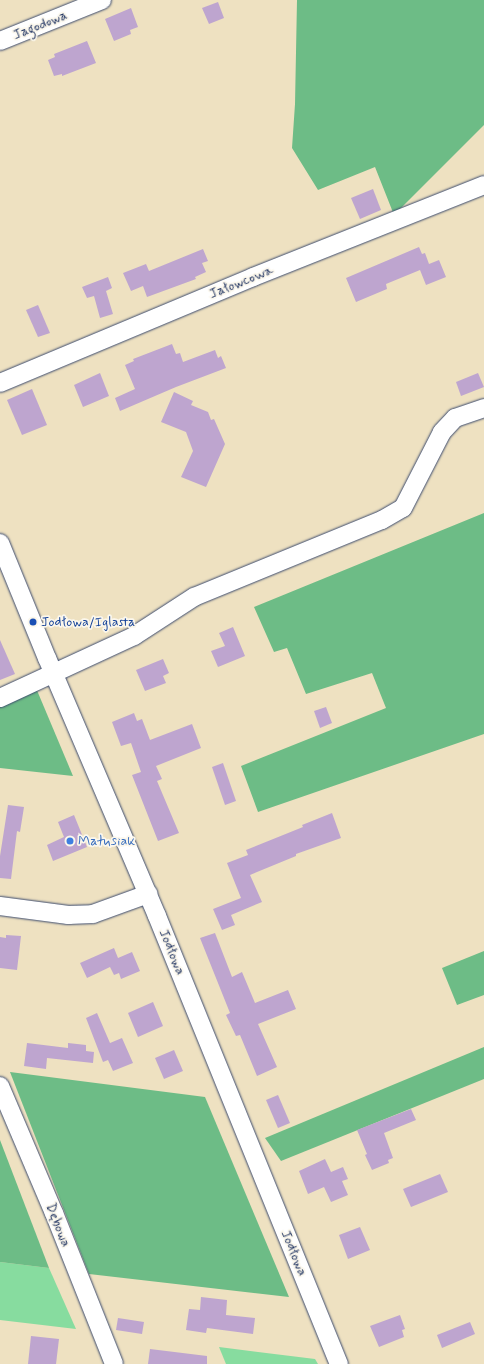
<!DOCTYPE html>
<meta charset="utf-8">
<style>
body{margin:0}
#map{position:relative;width:484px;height:1364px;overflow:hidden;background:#eee1c1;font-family:Mynerve,sans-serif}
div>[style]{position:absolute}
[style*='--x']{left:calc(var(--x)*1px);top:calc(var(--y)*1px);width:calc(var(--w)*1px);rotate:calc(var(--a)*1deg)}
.green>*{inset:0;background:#87dc9f}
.forest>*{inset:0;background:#6dbc86}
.building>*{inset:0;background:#bea5cf}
.roads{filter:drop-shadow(0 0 1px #3b4a6d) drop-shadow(0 0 1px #3b4a6d)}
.minor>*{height:18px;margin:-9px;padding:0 9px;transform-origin:9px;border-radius:9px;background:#fff}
.dots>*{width:11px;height:11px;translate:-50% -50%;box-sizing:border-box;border:2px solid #fbf7ec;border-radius:50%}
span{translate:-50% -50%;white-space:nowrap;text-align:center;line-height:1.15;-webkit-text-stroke:3.5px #fbf7ec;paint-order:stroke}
.street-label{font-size:14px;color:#1b2f5e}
.transit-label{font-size:14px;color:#164399}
.left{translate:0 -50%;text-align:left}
.shop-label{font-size:14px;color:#366cbe}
</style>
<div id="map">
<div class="green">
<div style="clip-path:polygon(0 1262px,49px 1268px,76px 1329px,0 1320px)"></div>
<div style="clip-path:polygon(219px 1347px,315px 1359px,318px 1364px,226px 1364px)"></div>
</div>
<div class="forest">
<div style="clip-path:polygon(297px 0,484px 0,484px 125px,394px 215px,375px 167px,318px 190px,292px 148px,295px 104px)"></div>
<div style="clip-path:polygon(484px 513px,484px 734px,258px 812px,241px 766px,386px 708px,372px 673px,306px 694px,287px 648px,274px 652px,254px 607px)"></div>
<div style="clip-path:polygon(36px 688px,73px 776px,0 768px,0 703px)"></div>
<div style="clip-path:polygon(484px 951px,484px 995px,457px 1005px,442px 968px)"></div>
<div style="clip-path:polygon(484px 1047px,484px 1079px,281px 1161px,265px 1138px)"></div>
<div style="clip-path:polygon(10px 1072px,205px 1097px,289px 1297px,89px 1274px)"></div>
<div style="clip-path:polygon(0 1140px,49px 1268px,0 1262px)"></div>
</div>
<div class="building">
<div style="clip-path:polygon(218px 2px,224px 18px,209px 24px,202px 8px)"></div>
<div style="clip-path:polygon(131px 8px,138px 27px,130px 30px,131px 34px,114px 41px,105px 19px)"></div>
<div style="clip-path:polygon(87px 41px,96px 63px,62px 76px,62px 74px,54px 76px,48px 60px,55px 57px,54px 54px)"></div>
<div style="clip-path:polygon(373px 189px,381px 210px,360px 219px,351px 198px)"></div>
<div style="clip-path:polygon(419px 247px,422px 254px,425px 253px,429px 264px,439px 260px,446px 277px,426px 285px,420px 270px,386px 284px,387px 289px,356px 302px,346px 278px)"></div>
<div style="clip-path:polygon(203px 249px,208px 261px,202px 263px,206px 272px,195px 277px,196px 279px,147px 297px,143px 286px,131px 291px,123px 273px,146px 264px,149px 271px)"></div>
<div style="clip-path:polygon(108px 277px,112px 288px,106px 291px,113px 314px,100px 318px,94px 296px,87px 298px,82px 287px)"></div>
<div style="clip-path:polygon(38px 305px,50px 333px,38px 337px,26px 310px)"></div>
<div style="clip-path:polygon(172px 344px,176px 354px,180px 353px,183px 362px,215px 350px,218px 358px,221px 356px,226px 368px,176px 387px,120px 411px,115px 398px,135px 389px,125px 365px,134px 361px,133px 359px)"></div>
<div style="clip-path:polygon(100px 373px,109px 396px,83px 407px,74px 385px)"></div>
<div style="clip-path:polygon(478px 373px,484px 387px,461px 396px,456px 382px)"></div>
<div style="clip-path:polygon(32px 389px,47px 425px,22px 435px,7px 400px)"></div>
<div style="clip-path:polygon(174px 392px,193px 401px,191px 405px,208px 412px,211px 420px,214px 419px,225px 444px,206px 487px,181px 477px,193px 451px,186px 432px,161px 422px)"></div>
<div style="clip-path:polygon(233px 627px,245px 656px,218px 667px,211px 651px,225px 646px,219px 633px)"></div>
<div style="clip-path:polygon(0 640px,15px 674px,0 680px)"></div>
<div style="clip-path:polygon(163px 659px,169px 673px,163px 676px,166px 683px,145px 691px,136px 670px)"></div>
<div style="clip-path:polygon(326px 707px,332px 723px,320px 728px,314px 711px)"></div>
<div style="clip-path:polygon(134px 713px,137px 721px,142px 719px,150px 740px,192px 724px,201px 748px,156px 766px,162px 779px,157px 781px,179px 833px,158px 841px,132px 775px,141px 772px,131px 743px,121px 746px,112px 722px)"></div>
<div style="clip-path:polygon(223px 763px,236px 801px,225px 805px,212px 767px)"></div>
<div style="clip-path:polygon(8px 805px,24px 807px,20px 832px,17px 831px,11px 879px,0 878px,0 856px)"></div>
<div style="clip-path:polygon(332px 813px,341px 838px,296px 854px,296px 856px,250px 875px,262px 902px,231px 915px,235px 925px,222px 930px,213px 909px,241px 898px,227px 863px,248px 855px,246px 850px,303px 827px,302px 825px)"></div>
<div style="clip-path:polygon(74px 815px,87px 847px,53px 861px,47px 845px,64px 837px,58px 822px)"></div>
<div style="clip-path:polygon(215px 933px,232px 977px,242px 972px,255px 1003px,288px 990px,296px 1009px,258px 1024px,277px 1067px,257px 1076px,240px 1035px,236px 1036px,226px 1015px,230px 1013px,200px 938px)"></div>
<div style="clip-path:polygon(6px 935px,21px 936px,17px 970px,0 968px,0 937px,6px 938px)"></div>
<div style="clip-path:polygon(114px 948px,118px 958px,132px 952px,140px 971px,121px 979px,119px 973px,114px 975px,110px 967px,87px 978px,80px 963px)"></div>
<div style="clip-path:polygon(153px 1002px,163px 1026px,138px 1037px,128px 1013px)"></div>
<div style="clip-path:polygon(97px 1013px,110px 1043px,122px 1038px,133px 1063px,113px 1071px,108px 1060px,103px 1062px,86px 1018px)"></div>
<div style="clip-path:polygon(27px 1043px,68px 1048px,68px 1043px,86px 1045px,86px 1051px,94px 1052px,93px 1063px,47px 1058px,46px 1069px,24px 1066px)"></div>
<div style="clip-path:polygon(174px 1050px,183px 1071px,164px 1079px,155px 1058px)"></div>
<div style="clip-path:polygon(278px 1095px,290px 1123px,278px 1128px,266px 1100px)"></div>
<div style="clip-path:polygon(411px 1109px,416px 1120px,384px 1133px,393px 1158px,388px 1160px,389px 1163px,372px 1170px,365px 1155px,367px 1154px,357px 1130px)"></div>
<div style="clip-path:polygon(325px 1159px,331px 1172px,343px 1167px,348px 1179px,342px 1181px,348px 1195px,331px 1202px,324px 1187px,308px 1194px,299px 1171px)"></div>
<div style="clip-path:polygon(440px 1174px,448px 1192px,411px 1207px,403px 1189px)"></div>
<div style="clip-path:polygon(360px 1227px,370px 1250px,348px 1259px,339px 1235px)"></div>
<div style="clip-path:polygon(201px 1297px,227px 1300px,226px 1315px,255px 1318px,253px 1334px,207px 1328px,206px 1333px,186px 1330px,189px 1309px,200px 1310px)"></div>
<div style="clip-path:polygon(400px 1315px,405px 1329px,402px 1330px,404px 1337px,379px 1347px,370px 1326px)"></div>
<div style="clip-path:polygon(118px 1318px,144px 1322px,142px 1334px,116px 1330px)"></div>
<div style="clip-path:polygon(470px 1322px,475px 1334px,442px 1348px,437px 1335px)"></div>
<div style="clip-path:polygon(31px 1336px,59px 1339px,56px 1364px,28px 1364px)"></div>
<div style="clip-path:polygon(150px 1349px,207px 1356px,207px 1364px,148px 1364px)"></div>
</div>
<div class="roads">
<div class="minor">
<div style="--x:0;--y:41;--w:110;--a:-21.9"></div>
<div style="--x:0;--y:383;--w:274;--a:-22.7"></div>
<div style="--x:253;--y:277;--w:249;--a:-21.7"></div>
<div style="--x:0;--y:543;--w:124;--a:67.8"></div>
<div style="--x:47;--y:658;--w:280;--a:66.9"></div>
<div style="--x:157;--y:916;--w:484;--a:67.9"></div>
<div style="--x:0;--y:698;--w:148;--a:-24.8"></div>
<div style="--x:134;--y:636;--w:72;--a:-33"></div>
<div style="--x:194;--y:597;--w:203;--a:-22.3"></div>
<div style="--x:382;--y:520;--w:24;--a:-30"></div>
<div style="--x:403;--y:508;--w:85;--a:-62.8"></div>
<div style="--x:442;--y:432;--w:19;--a:-47"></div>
<div style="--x:455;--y:418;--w:31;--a:-19"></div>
<div style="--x:0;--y:906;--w:69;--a:7.5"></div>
<div style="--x:68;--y:915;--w:25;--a:-2"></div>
<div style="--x:93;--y:914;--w:59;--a:-20"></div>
<div style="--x:0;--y:1086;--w:138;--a:67"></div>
<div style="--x:54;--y:1213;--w:162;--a:68.3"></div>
</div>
</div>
<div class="dots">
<div style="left:33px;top:622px;background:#1a4fb4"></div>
<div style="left:70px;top:841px;background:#3f7fe0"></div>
</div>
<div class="street-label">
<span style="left:40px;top:25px;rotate:-22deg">Jagodowa</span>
<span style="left:241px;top:282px;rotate:-22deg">Jałowcowa</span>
<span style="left:172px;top:952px;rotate:68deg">Jodłowa</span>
<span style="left:58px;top:1225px;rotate:68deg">Dębowa</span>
<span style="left:294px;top:1253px;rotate:68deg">Jodłowa</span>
</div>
<div class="transit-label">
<span class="left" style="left:41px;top:622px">Jodłowa/Iglasta</span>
</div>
<div class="shop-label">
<span class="left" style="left:78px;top:841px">Matusiak</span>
</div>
</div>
